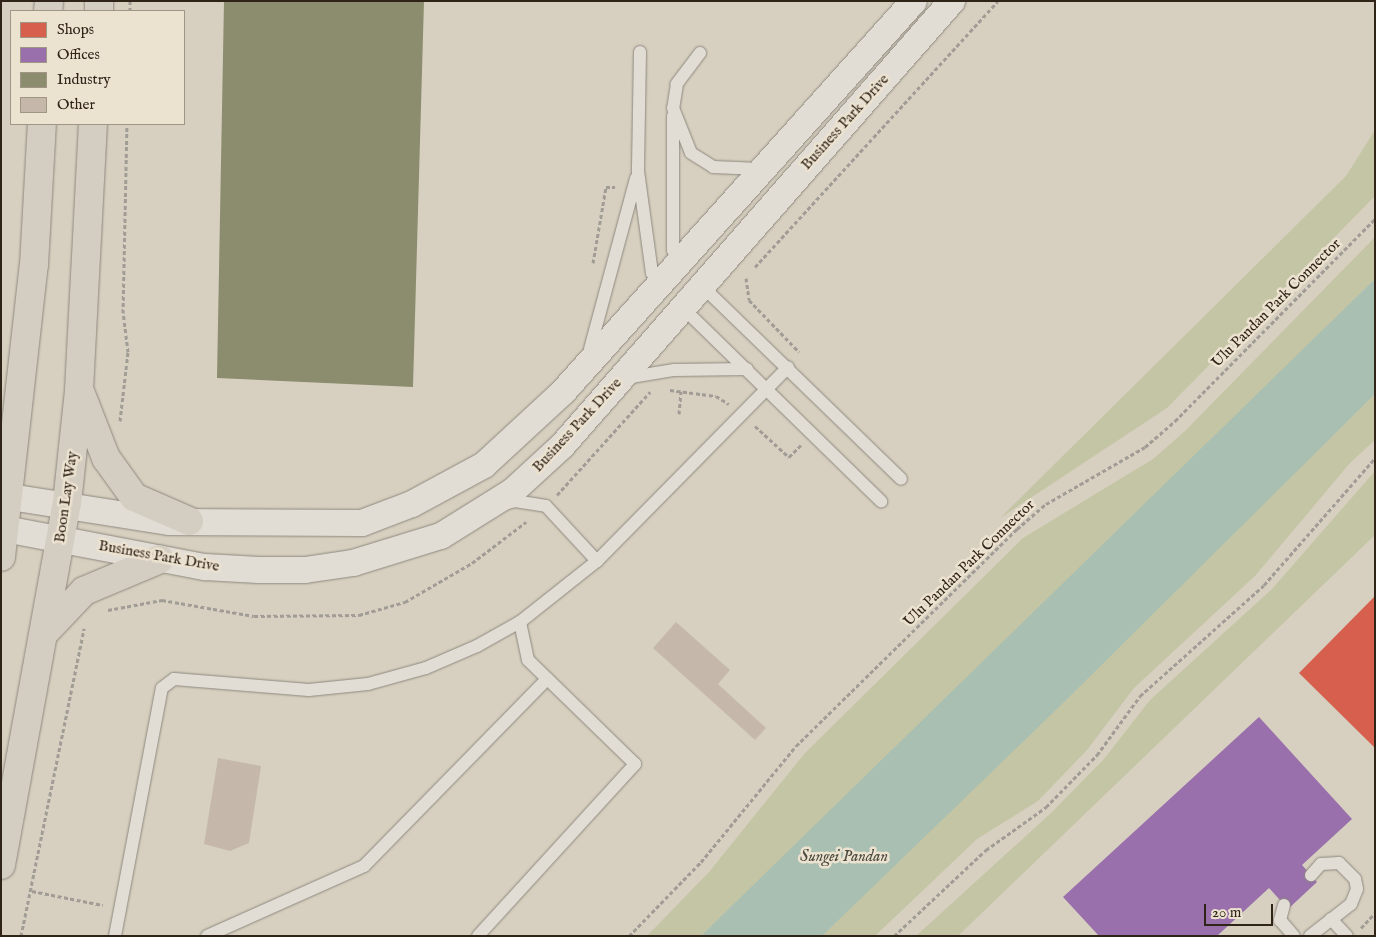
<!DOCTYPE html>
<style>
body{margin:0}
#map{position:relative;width:1376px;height:937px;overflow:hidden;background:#d7d0c0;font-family:"IM FELL English",serif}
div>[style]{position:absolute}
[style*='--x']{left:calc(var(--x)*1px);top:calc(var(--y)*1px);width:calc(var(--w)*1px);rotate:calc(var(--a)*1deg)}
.green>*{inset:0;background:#c4c5a4}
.water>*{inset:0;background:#a8bfb2}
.shops>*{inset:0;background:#d6604d}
.offices>*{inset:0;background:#9970ab}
.industry>*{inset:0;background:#8c8c6e}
.building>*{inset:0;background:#c5b8aa}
.path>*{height:3px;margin-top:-1.5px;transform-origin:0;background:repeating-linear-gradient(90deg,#a19d96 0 4px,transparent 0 6.5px)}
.roads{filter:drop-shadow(0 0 1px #8e887f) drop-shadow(0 0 1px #8e887f)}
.service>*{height:12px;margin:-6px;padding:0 6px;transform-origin:6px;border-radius:6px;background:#e1ddd5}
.minor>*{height:26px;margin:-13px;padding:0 13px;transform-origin:13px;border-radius:13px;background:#e1ddd5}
.primary>*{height:28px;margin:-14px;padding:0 14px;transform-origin:14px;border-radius:14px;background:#d4cdc1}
span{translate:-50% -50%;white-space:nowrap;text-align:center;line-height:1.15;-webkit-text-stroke:5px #ece2d0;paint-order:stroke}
.street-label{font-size:15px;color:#302318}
.water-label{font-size:16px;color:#49483d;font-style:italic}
.frame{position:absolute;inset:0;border:2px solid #302318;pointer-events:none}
.legend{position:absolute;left:10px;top:10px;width:175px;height:115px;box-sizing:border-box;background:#ece2d0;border:1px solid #a19686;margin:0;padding:6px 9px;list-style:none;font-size:15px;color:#302318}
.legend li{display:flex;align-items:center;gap:10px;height:25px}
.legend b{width:25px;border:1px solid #a19686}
.scale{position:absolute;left:1204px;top:904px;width:69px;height:22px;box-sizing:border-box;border:2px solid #302318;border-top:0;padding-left:6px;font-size:15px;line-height:18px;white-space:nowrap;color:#302318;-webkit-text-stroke:4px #ece2d0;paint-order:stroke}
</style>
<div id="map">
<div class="green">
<div style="clip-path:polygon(1375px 130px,1375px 196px,1167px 408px,1000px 518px,1346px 176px)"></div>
<div style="clip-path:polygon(1375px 237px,1375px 279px,1005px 644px,701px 936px,647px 936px,709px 872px,805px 753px,1023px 538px,1153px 459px,1185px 431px)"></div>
<div style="clip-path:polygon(1375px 394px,1375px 440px,1350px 463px,1255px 576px,1134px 688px,1087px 750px,1038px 801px,977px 839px,875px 936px,822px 936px)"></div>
<div style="clip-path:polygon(1375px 471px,1375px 535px,958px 936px,916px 936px,1051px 813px,1104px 759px,1150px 700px,1272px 589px)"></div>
</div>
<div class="water">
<div style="clip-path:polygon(1375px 279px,1375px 394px,1059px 707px,822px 936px,701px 936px)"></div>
</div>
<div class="shops">
<div style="clip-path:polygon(1375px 596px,1375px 748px,1299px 673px)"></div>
</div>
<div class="offices">
<div style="clip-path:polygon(1259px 717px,1352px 819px,1302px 865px,1317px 882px,1288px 909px,1269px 888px,1217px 936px,1099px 936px,1063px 897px)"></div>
</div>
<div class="industry">
<div style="clip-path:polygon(224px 1px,424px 1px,413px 387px,217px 378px)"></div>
</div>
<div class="building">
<div style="clip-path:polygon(676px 622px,730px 670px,718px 684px,766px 728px,755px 740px,653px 648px)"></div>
<div style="clip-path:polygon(218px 758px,261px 766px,249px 843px,230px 851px,204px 844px)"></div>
</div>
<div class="path">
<div style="--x:130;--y:11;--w:10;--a:-90"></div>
<div style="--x:593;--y:263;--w:77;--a:-80.3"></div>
<div style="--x:606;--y:187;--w:9;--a:0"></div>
<div style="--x:755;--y:267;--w:360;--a:-47.6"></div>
<div style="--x:746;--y:278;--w:22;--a:82"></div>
<div style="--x:749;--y:300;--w:72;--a:46.1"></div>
<div style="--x:670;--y:390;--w:46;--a:7.4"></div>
<div style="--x:716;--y:396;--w:15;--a:32"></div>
<div style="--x:679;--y:414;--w:23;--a:-85"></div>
<div style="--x:120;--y:421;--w:69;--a:-83.4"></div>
<div style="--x:128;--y:352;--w:39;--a:-97"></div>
<div style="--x:123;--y:313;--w:189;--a:-88.8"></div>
<div style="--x:755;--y:426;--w:46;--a:42.4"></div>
<div style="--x:789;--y:457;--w:17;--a:-45"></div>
<div style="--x:557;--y:495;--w:139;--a:-47.9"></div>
<div style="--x:108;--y:610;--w:55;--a:-10.5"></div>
<div style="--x:162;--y:600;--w:93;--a:9.9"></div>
<div style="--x:254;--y:616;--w:105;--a:-0.5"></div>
<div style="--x:359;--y:615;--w:48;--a:-15.8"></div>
<div style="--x:405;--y:602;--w:78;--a:-30.2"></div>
<div style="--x:472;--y:563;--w:68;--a:-37.2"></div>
<div style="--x:32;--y:891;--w:72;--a:11.2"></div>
<div style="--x:1361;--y:928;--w:21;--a:-47"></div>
<div style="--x:21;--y:936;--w:314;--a:-78.4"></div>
<div style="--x:629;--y:936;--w:103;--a:-45.8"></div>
<div style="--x:701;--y:862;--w:150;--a:-50.7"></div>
<div style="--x:796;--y:746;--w:310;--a:-44.5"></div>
<div style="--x:1017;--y:529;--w:38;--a:-41"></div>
<div style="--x:1046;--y:504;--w:114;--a:-29.9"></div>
<div style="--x:1145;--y:447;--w:40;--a:-41"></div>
<div style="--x:1175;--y:421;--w:284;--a:-45.3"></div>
<div style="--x:894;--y:936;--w:126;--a:-43.1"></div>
<div style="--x:986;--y:850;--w:74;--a:-35.6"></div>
<div style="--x:1046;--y:807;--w:73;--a:-45.6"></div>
<div style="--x:1097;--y:755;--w:73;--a:-53.9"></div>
<div style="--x:1140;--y:696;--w:166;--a:-41.8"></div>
<div style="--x:1264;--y:585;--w:169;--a:-48.8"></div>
</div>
<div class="roads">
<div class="service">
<div style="--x:640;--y:52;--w:119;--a:91"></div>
<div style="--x:638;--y:171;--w:103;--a:82.2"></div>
<div style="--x:652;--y:273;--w:16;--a:45"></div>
<div style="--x:700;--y:53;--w:39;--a:127"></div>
<div style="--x:677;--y:84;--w:24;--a:99"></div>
<div style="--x:673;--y:108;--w:48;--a:68.2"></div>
<div style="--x:691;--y:153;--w:26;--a:32"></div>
<div style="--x:713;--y:167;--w:47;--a:2.4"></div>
<div style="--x:673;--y:116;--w:134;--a:90"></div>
<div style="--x:673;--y:250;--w:16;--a:63"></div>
<div style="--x:702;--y:286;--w:277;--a:44.1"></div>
<div style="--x:683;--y:308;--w:277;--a:44.3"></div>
<div style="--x:590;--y:349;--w:177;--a:-74.9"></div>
<div style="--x:625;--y:378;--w:50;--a:-9.3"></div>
<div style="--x:674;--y:370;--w:73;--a:-0.8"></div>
<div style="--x:504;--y:504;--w:11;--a:-15"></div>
<div style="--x:515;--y:501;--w:31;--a:9"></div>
<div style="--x:546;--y:506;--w:75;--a:47.2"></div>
<div style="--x:1284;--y:905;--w:16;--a:105"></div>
<div style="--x:1280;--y:920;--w:21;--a:49"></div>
<div style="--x:1331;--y:919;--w:23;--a:47"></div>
<div style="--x:115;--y:936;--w:252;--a:-79.3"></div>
<div style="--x:162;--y:688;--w:15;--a:-37"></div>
<div style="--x:174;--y:679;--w:135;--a:4.7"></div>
<div style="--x:309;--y:690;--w:59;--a:-5.8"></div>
<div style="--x:368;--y:684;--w:60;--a:-15.4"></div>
<div style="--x:426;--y:668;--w:56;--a:-23.3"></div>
<div style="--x:477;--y:646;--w:49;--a:-29.2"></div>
<div style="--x:520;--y:622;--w:98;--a:-38.4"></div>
<div style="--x:597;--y:561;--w:272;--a:-45.4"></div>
<div style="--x:207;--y:936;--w:172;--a:-24"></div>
<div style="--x:364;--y:866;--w:262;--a:-45.6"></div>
<div style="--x:478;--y:936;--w:233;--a:-47.6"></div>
<div style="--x:635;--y:764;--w:149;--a:-135.8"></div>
<div style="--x:528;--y:660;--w:39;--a:-102"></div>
<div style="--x:1310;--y:936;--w:52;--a:-38"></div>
<div style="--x:1351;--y:904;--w:16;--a:-68"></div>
<div style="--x:1357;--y:889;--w:10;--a:-101"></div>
<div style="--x:1355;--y:879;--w:23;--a:-135"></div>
<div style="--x:1339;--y:863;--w:18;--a:177"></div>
<div style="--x:1321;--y:864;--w:15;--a:132"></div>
</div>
<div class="minor">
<div style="--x:10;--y:497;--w:162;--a:8.9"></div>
<div style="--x:170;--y:522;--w:192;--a:0.3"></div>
<div style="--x:362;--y:523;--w:53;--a:-20.8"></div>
<div style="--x:412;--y:504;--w:82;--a:-28.4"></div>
<div style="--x:484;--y:465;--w:108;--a:-42.7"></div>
<div style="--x:563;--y:392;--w:525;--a:-48.09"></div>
<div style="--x:5;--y:529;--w:204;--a:10.8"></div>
<div style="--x:205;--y:567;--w:54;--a:3.2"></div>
<div style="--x:259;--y:570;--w:46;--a:0"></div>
<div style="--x:305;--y:570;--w:49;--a:-8.3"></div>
<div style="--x:353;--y:563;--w:92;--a:-17.1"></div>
<div style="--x:441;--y:536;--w:85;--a:-32"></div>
<div style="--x:513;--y:491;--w:67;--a:-42.6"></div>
<div style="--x:562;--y:446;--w:592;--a:-48.77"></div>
</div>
<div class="primary">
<div style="--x:48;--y:11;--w:10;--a:-84"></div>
<div style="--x:99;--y:11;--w:10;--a:-90"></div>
<div style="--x:81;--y:394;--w:69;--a:68.7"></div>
<div style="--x:106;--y:458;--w:48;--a:54.3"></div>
<div style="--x:134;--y:497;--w:60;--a:23.6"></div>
<div style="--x:1;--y:557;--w:294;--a:-83.6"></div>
<div style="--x:34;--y:265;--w:141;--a:-86.8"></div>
<div style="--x:47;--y:630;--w:54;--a:-46.5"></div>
<div style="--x:84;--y:591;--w:82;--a:-22.8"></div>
<div style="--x:1;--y:865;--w:368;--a:-79.7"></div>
<div style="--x:67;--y:503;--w:114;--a:-83.9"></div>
<div style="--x:79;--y:390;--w:266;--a:-87"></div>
</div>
</div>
<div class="street-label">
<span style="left:845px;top:122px;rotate:-48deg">Business Park Drive</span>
<span style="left:1276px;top:303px;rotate:-45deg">Ulu Pandan Park Connector</span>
<span style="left:577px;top:425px;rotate:-47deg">Business Park Drive</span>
<span style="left:66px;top:497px;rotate:-82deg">Boon Lay Way</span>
<span style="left:159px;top:556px;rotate:10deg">Business Park Drive</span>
<span style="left:969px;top:563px;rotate:-44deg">Ulu Pandan Park Connector</span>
</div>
<div class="water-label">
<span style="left:844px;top:857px">Sungei Pandan</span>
</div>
<div class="frame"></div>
<ul class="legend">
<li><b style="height:14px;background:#d6604d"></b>Shops</li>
<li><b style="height:14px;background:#9970ab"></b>Offices</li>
<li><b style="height:14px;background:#8c8c6e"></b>Industry</li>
<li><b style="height:14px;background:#c5b8aa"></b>Other</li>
</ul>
<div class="scale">20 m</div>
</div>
